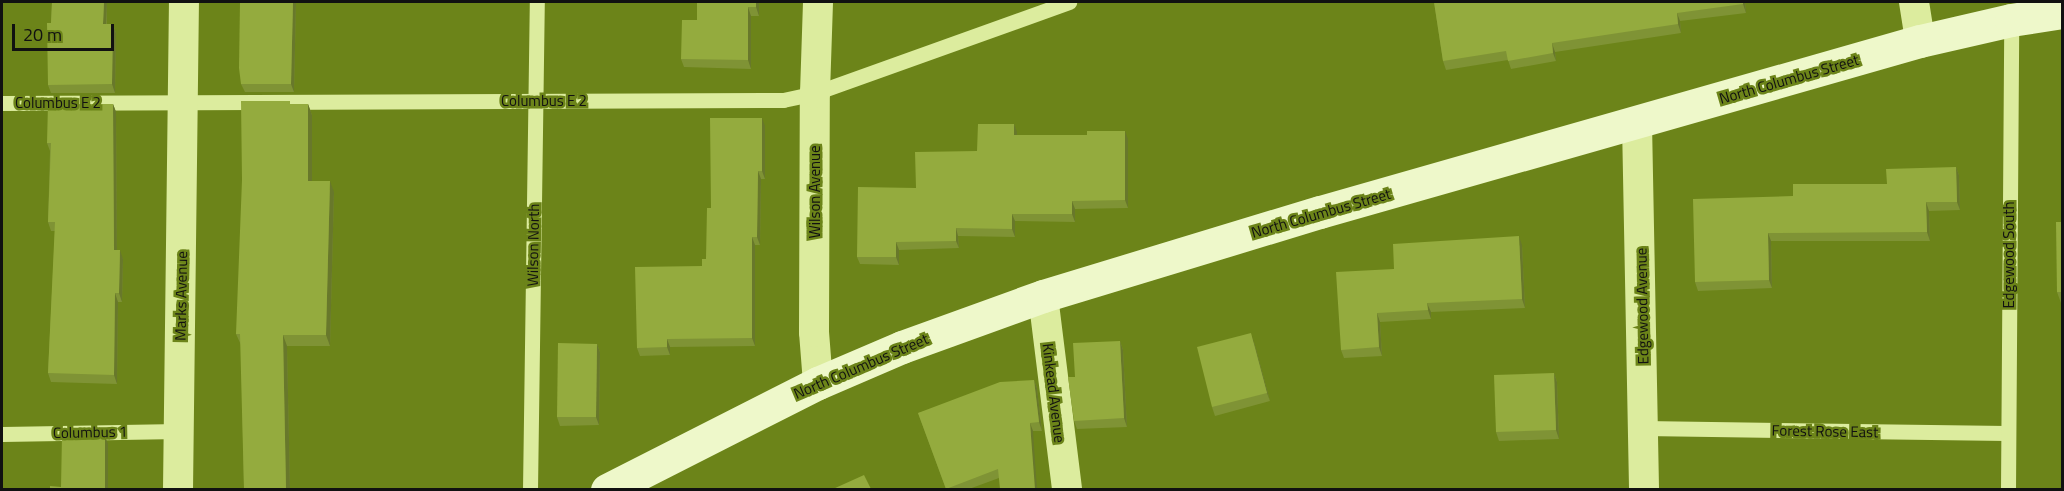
<!DOCTYPE html>
<style>
body{margin:0}
#map{position:relative;width:2064px;height:491px;overflow:hidden;background:#6c8419;font-family:"Titillium Web",sans-serif}
div>[style]{position:absolute}
[style*='--x']{left:calc(var(--x)*1px);top:calc(var(--y)*1px);width:calc(var(--w)*1px);rotate:calc(var(--a)*1deg)}
.lane>*{height:15px;margin:-7.5px;padding:0 7.5px;transform-origin:7.5px;border-radius:7.5px;background:#dcec9e}
.street>*{height:30px;margin:-15px;padding:0 15px;transform-origin:15px;border-radius:15px;background:#dcec9e}
.secondary>*{height:33px;margin:-16.5px;padding:0 16.5px;transform-origin:16.5px;border-radius:16.5px;background:#eef8ca}
.wall>*{inset:0;background:#7f9335}
.shaded-wall>*{inset:0;background:#68782b}
.building>*{inset:0;background:#94ab3e}
span{translate:-50% -50%;white-space:nowrap;text-align:center;line-height:1.15;-webkit-text-stroke:5px #6c8419;paint-order:stroke}
.street-label{font-size:15px;color:#111}
.frame{position:absolute;inset:0;border:3px solid #111;pointer-events:none}
.scale{position:absolute;left:12px;top:24px;width:102px;height:27px;box-sizing:border-box;border:3px solid #111;border-top:0;padding-left:8px;font-size:18px;line-height:21px;white-space:nowrap;color:#111;-webkit-text-stroke:4px #6c8419;paint-order:stroke}
</style>
<div id="map">
<div class="lane">
<div style="--x:2;--y:103;--w:781;--a:-0.22"></div>
<div style="--x:783;--y:100;--w:33;--a:-12"></div>
<div style="--x:815;--y:93;--w:270;--a:-19.7"></div>
<div style="--x:1643;--y:428;--w:364;--a:0.8"></div>
<div style="--x:2;--y:434;--w:177;--a:-1"></div>
<div style="--x:530;--y:490;--w:488;--a:-89.2"></div>
<div style="--x:2008;--y:490;--w:470;--a:-89.6"></div>
</div>
<div class="street">
<div style="--x:1914;--y:2;--w:39;--a:81"></div>
<div style="--x:1637;--y:123;--w:367;--a:88.9"></div>
<div style="--x:1043;--y:296;--w:195;--a:82.9"></div>
<div style="--x:818;--y:383;--w:51;--a:-94.5"></div>
<div style="--x:814;--y:332;--w:239;--a:-89.8"></div>
<div style="--x:815;--y:93;--w:91;--a:-88.1"></div>
<div style="--x:178;--y:490;--w:488;--a:-89.3"></div>
</div>
<div class="secondary">
<div style="--x:607;--y:490;--w:237;--a:-26.9"></div>
<div style="--x:818;--y:383;--w:91;--a:-23.2"></div>
<div style="--x:902;--y:347;--w:150;--a:-19.9"></div>
<div style="--x:1043;--y:296;--w:289;--a:-16.9"></div>
<div style="--x:1320;--y:212;--w:624;--a:-15.91"></div>
<div style="--x:1920;--y:41;--w:93;--a:-13"></div>
<div style="--x:2011;--y:20;--w:52;--a:-8.9"></div>
</div>
<div class="wall">
<div style="clip-path:polygon(52px 2px,107px 2px,107px 24px,113px 24px,116px 33px,115px 93px,51px 93px,48px 85px)"></div>
<div style="clip-path:polygon(240px 2px,296px 2px,294px 92px,245px 92px,241px 84px)"></div>
<div style="clip-path:polygon(697px 2px,759px 2px,759px 16px,751px 16px,751px 69px,684px 67px,681px 59px,697px 20px)"></div>
<div style="clip-path:polygon(1434px 2px,1475px 2px,1475px 3px,1484px 2px,1745px 2px,1746px 13px,1680px 21px,1681px 33px,1555px 52px,1556px 61px,1511px 69px,1508px 60px,1446px 70px,1443px 61px)"></div>
<div style="clip-path:polygon(113px 104px,116px 112px,117px 250px,123px 259px,122px 302px,118px 302px,117px 384px,51px 382px,48px 373px,55px 231px,51px 231px,48px 222px,50px 151px,47px 143px)"></div>
<div style="clip-path:polygon(291px 104px,308px 104px,312px 115px,312px 181px,334px 192px,330px 346px,287px 346px,290px 489px,244px 489px,241px 345px,236px 334px)"></div>
<div style="clip-path:polygon(1014px 124px,1017px 135px,1128px 139px,1128px 208px,1075px 209px,1075px 222px,1015px 221px,1015px 237px,958px 236px,959px 248px,899px 250px,899px 265px,860px 264px,857px 257px,916px 188px,977px 151px)"></div>
<div style="clip-path:polygon(765px 126px,765px 179px,761px 179px,760px 245px,755px 245px,755px 346px,670px 347px,670px 355px,640px 356px,637px 348px,702px 266px,706px 259px,711px 208px)"></div>
<div style="clip-path:polygon(1956px 167px,1959px 175px,1960px 210px,1929px 211px,1930px 241px,1771px 241px,1772px 288px,1698px 291px,1695px 282px,1793px 196px,1887px 184px)"></div>
<div style="clip-path:polygon(2062px 222px,2062px 303px,2061px 303px,2057px 292px)"></div>
<div style="clip-path:polygon(1522px 245px,1525px 308px,1431px 312px,1431px 319px,1380px 322px,1382px 356px,1344px 358px,1341px 350px,1394px 269px)"></div>
<div style="clip-path:polygon(1120px 341px,1123px 350px,1127px 427px,1077px 429px,1074px 421px,1075px 377px)"></div>
<div style="clip-path:polygon(1254px 342px,1270px 401px,1215px 416px,1212px 407px)"></div>
<div style="clip-path:polygon(597px 344px,600px 352px,599px 425px,560px 426px,557px 417px)"></div>
<div style="clip-path:polygon(1554px 373px,1557px 382px,1559px 439px,1499px 441px,1496px 432px)"></div>
<div style="clip-path:polygon(1034px 380px,1037px 388px,1042px 431px,1033px 431px,999px 478px,969px 489px,946px 489px,918px 413px)"></div>
</div>
<div class="shaded-wall">
<div style="clip-path:polygon(104px 2px,107px 2px,106px 33px,103px 24px)"></div>
<div style="clip-path:polygon(293px 2px,296px 2px,294px 92px,291px 84px)"></div>
<div style="clip-path:polygon(756px 2px,759px 2px,759px 16px,756px 7px)"></div>
<div style="clip-path:polygon(1743px 2px,1745px 2px,1746px 13px,1743px 4px)"></div>
<div style="clip-path:polygon(748px 7px,751px 16px,751px 69px,748px 60px)"></div>
<div style="clip-path:polygon(1677px 13px,1680px 21px,1681px 33px,1678px 24px)"></div>
<div style="clip-path:polygon(113px 24px,116px 33px,115px 93px,112px 84px)"></div>
<div style="clip-path:polygon(1552px 43px,1555px 52px,1556px 61px,1553px 53px)"></div>
<div style="clip-path:polygon(113px 104px,116px 112px,117px 259px,114px 250px)"></div>
<div style="clip-path:polygon(308px 104px,312px 115px,312px 192px,308px 181px)"></div>
<div style="clip-path:polygon(762px 118px,765px 126px,765px 179px,762px 171px)"></div>
<div style="clip-path:polygon(1014px 124px,1017px 132px,1017px 142px,1014px 135px)"></div>
<div style="clip-path:polygon(1125px 131px,1128px 139px,1128px 208px,1125px 200px)"></div>
<div style="clip-path:polygon(1956px 167px,1959px 175px,1960px 210px,1957px 202px)"></div>
<div style="clip-path:polygon(758px 171px,761px 179px,760px 245px,757px 237px)"></div>
<div style="clip-path:polygon(330px 181px,334px 192px,330px 346px,326px 335px)"></div>
<div style="clip-path:polygon(1072px 201px,1075px 209px,1075px 222px,1072px 214px)"></div>
<div style="clip-path:polygon(1926px 202px,1929px 211px,1930px 241px,1927px 232px)"></div>
<div style="clip-path:polygon(1012px 214px,1015px 221px,1015px 237px,1012px 229px)"></div>
<div style="clip-path:polygon(956px 228px,958px 236px,959px 248px,956px 241px)"></div>
<div style="clip-path:polygon(1768px 233px,1771px 241px,1772px 288px,1769px 280px)"></div>
<div style="clip-path:polygon(1519px 236px,1522px 245px,1525px 308px,1522px 299px)"></div>
<div style="clip-path:polygon(752px 237px,755px 245px,755px 346px,752px 338px)"></div>
<div style="clip-path:polygon(896px 242px,899px 250px,899px 265px,896px 257px)"></div>
<div style="clip-path:polygon(120px 250px,123px 259px,122px 302px,119px 293px)"></div>
<div style="clip-path:polygon(115px 293px,118px 302px,117px 384px,114px 375px)"></div>
<div style="clip-path:polygon(1427px 303px,1431px 312px,1431px 319px,1428px 310px)"></div>
<div style="clip-path:polygon(1377px 313px,1380px 322px,1382px 356px,1379px 347px)"></div>
<div style="clip-path:polygon(1251px 333px,1254px 342px,1270px 401px,1267px 393px)"></div>
<div style="clip-path:polygon(283px 335px,287px 346px,290px 489px,286px 489px)"></div>
<div style="clip-path:polygon(667px 339px,670px 347px,670px 355px,667px 347px)"></div>
<div style="clip-path:polygon(1120px 341px,1123px 350px,1127px 427px,1124px 418px)"></div>
<div style="clip-path:polygon(597px 344px,600px 352px,599px 425px,596px 417px)"></div>
<div style="clip-path:polygon(1554px 373px,1557px 382px,1559px 439px,1556px 430px)"></div>
<div style="clip-path:polygon(1034px 380px,1037px 388px,1042px 431px,1039px 422px)"></div>
<div style="clip-path:polygon(1030px 423px,1033px 431px,1037px 489px,1035px 489px)"></div>
<div style="clip-path:polygon(105px 436px,108px 444px,108px 489px,105px 489px)"></div>
</div>
<div class="building">
<div style="clip-path:polygon(52px 2px,104px 2px,103px 24px,113px 24px,112px 84px,48px 85px,47px 23px,51px 23px)"></div>
<div style="clip-path:polygon(240px 2px,293px 2px,291px 84px,241px 84px,239px 68px)"></div>
<div style="clip-path:polygon(697px 2px,756px 2px,756px 7px,748px 7px,748px 60px,681px 59px,682px 20px,697px 20px)"></div>
<div style="clip-path:polygon(1434px 2px,1473px 2px,1474px 3px,1484px 2px,1743px 2px,1743px 4px,1677px 13px,1678px 24px,1552px 43px,1553px 53px,1508px 61px,1506px 51px,1443px 61px)"></div>
<div style="clip-path:polygon(241px 101px,290px 101px,290px 104px,308px 104px,308px 181px,330px 181px,326px 335px,283px 335px,286px 489px,244px 489px,240px 334px,236px 334px,242px 180px)"></div>
<div style="clip-path:polygon(48px 104px,113px 104px,114px 250px,120px 250px,119px 293px,115px 293px,114px 375px,48px 373px,55px 222px,48px 222px,51px 143px,47px 143px)"></div>
<div style="clip-path:polygon(710px 118px,762px 118px,762px 171px,758px 171px,757px 237px,752px 237px,752px 338px,667px 339px,667px 347px,637px 348px,635px 267px,702px 266px,702px 259px,706px 259px,707px 208px,711px 208px)"></div>
<div style="clip-path:polygon(978px 124px,1014px 124px,1014px 135px,1087px 135px,1087px 131px,1125px 131px,1125px 200px,1072px 201px,1072px 214px,1012px 214px,1012px 229px,956px 228px,956px 241px,896px 242px,896px 257px,857px 257px,858px 187px,916px 188px,915px 152px,977px 151px)"></div>
<div style="clip-path:polygon(1956px 167px,1957px 202px,1926px 202px,1927px 232px,1768px 233px,1769px 280px,1695px 282px,1693px 199px,1793px 196px,1793px 184px,1887px 184px,1886px 169px)"></div>
<div style="clip-path:polygon(2056px 222px,2062px 222px,2062px 292px,2057px 292px)"></div>
<div style="clip-path:polygon(1519px 236px,1522px 299px,1427px 303px,1428px 310px,1377px 313px,1379px 347px,1341px 350px,1336px 272px,1394px 269px,1393px 244px)"></div>
<div style="clip-path:polygon(1251px 333px,1267px 393px,1212px 407px,1197px 347px)"></div>
<div style="clip-path:polygon(1120px 341px,1124px 418px,1074px 421px,1068px 377px,1075px 377px,1073px 343px)"></div>
<div style="clip-path:polygon(558px 343px,597px 344px,596px 417px,557px 417px)"></div>
<div style="clip-path:polygon(1554px 373px,1556px 430px,1496px 432px,1494px 375px)"></div>
<div style="clip-path:polygon(1034px 380px,1039px 422px,1030px 423px,1035px 489px,1000px 489px,998px 469px,946px 489px,918px 413px,1000px 382px)"></div>
<div style="clip-path:polygon(62px 435px,105px 436px,105px 489px,50px 489px,50px 486px,61px 487px)"></div>
<div style="clip-path:polygon(864px 475px,871px 489px,833px 489px)"></div>
</div>
<div class="street-label">
<span style="left:1789px;top:79px;rotate:-16deg">North Columbus Street</span>
<span style="left:544px;top:101px">Columbus E 2</span>
<span style="left:58px;top:103px">Columbus E 2</span>
<span style="left:815px;top:192px;rotate:-90deg">Wilson Avenue</span>
<span style="left:1321px;top:213px;rotate:-16deg">North Columbus Street</span>
<span style="left:533px;top:245px;rotate:-89deg">Wilson North</span>
<span style="left:2009px;top:255px;rotate:-90deg">Edgewood South</span>
<span style="left:181px;top:296px;rotate:-89deg">Marks Avenue</span>
<span style="left:1642px;top:306px;rotate:-91deg">Edgewood Avenue</span>
<span style="left:861px;top:366px;rotate:-23deg">North Columbus Street</span>
<span style="left:1054px;top:393px;rotate:83deg">Kinkead Avenue</span>
<span style="left:1825px;top:431px;rotate:1deg">Forest Rose East</span>
<span style="left:90px;top:432px;rotate:-1deg">Columbus 1</span>
</div>
<div class="frame"></div>
<div class="scale">20 m</div>
</div>
